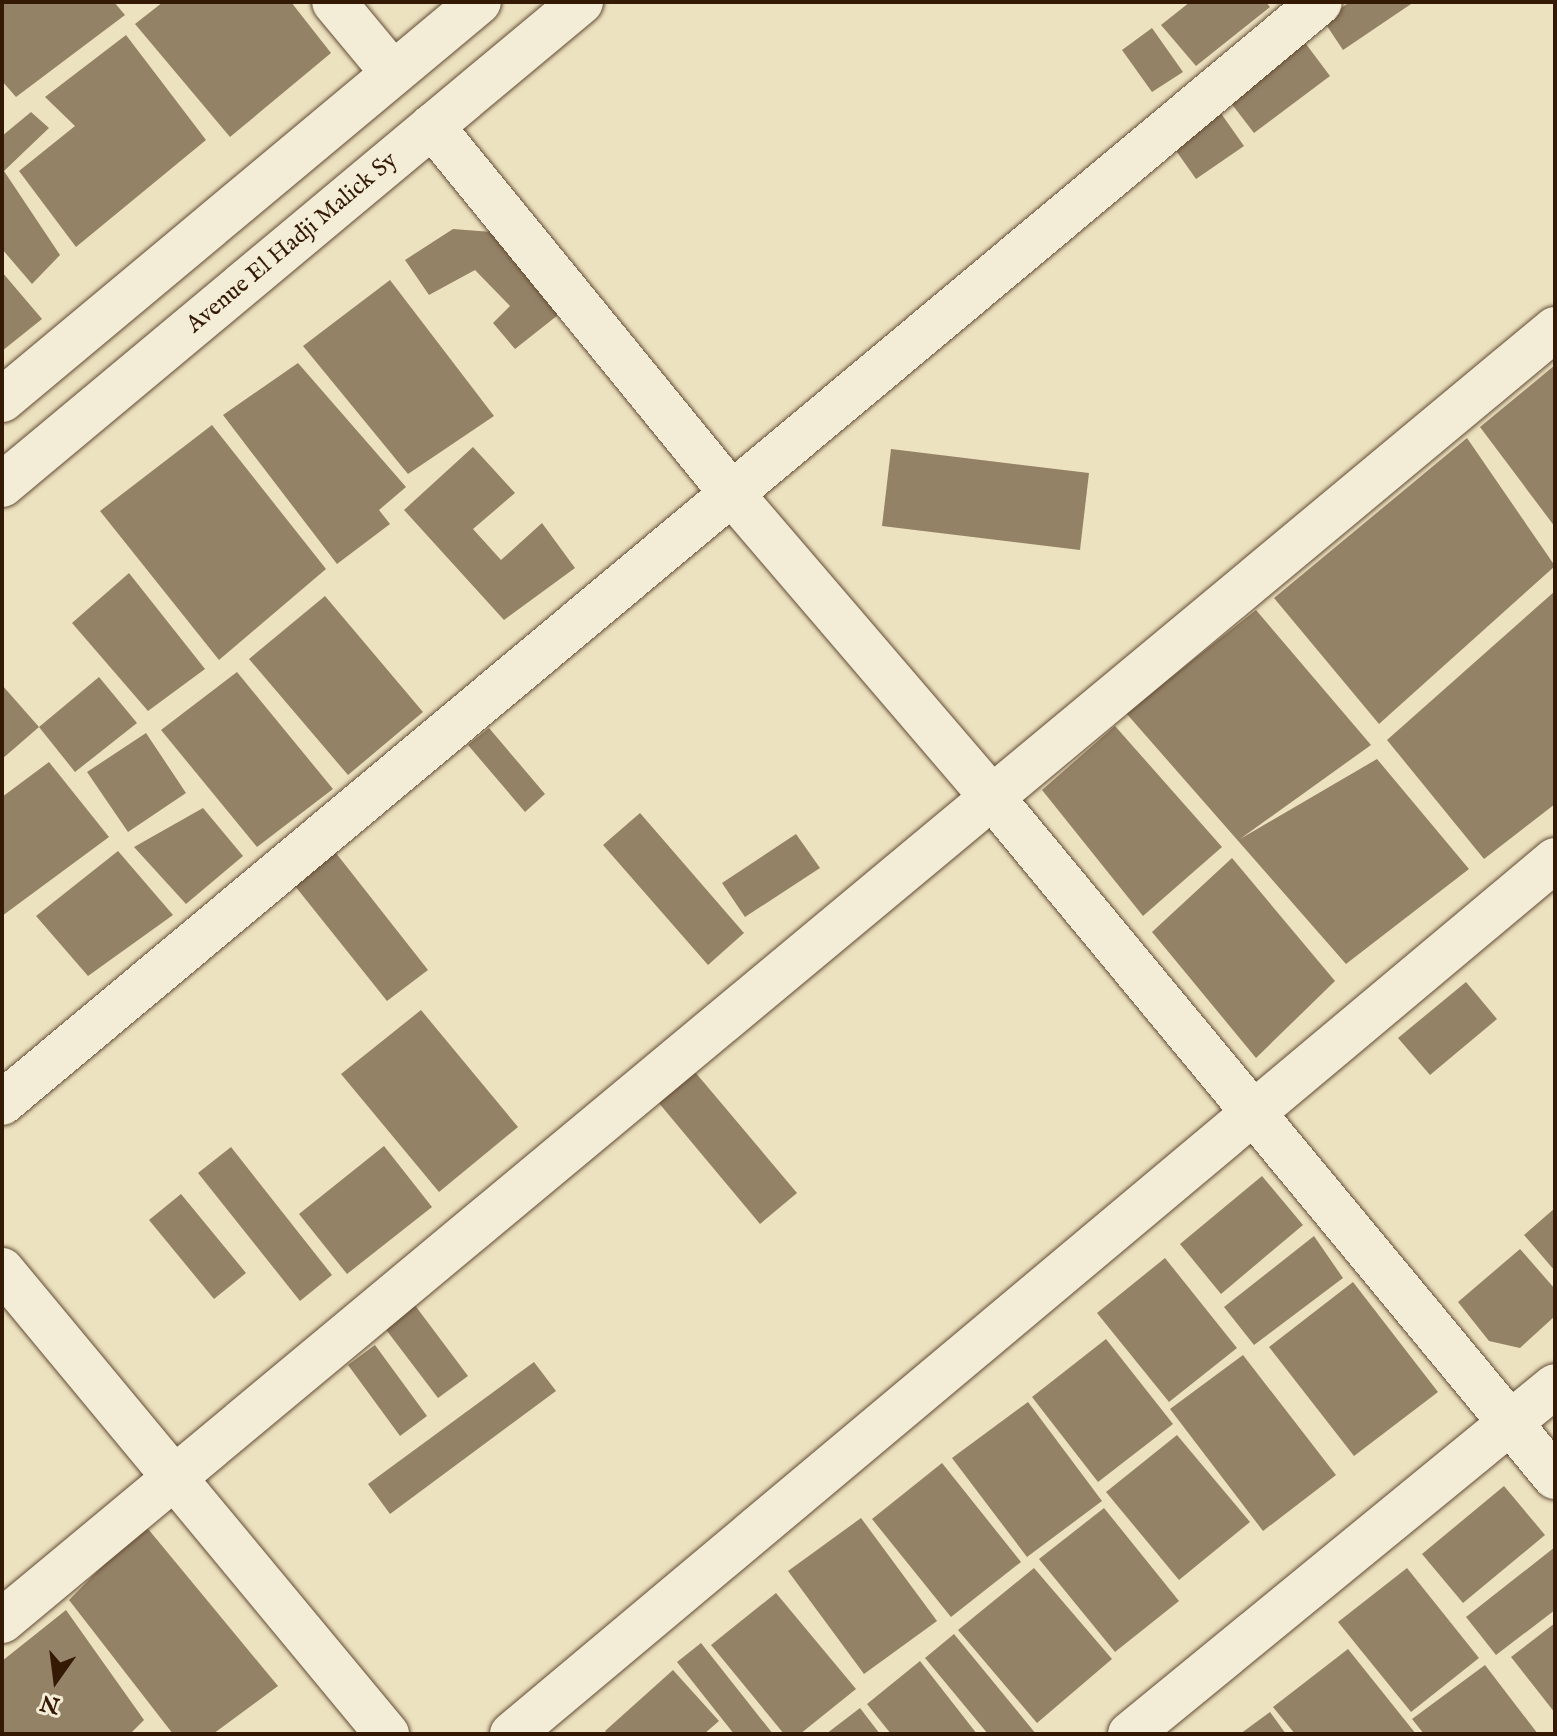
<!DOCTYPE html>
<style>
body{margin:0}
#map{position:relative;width:1557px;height:1736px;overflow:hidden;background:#ede2c0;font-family:"IM FELL English",serif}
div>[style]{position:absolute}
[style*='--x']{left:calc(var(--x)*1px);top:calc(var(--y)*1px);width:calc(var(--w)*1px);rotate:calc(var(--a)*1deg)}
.building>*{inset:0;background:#948266}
.roads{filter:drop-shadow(0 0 2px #624c34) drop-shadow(0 0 2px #624c34)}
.minor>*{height:44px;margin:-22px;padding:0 22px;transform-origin:22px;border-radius:22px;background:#f3ecd6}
.tertiary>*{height:44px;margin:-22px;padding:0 22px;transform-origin:22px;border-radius:22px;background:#f3ecd6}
span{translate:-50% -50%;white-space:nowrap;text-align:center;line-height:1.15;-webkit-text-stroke:6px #f3ecd6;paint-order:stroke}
.street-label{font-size:24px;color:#341a05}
.frame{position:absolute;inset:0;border:4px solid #341a05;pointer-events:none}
.north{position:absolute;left:16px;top:1640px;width:80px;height:80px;-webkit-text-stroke:6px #f3ecd6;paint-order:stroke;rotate:194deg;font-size:22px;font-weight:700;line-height:32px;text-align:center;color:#341a05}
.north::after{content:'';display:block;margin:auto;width:28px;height:36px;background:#341a05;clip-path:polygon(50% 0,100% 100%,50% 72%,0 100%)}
</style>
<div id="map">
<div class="building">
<div style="clip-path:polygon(2px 2px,114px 2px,125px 15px,16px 97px,2px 81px)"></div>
<div style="clip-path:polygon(163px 2px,291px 2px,331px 53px,230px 137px,135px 24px)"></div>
<div style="clip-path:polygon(1190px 2px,1266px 2px,1270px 7px,1196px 66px,1161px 25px)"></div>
<div style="clip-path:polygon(1350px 2px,1414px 2px,1343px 50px,1323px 20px)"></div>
<div style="clip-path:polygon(1152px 28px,1183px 72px,1152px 92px,1122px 50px)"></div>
<div style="clip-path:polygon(126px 35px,206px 140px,76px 247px,19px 171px,75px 126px,45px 97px)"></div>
<div style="clip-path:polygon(1300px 36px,1330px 76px,1254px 133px,1224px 94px)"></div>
<div style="clip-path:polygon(31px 112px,49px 128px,4px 171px,60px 255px,32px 284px,2px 249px,2px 136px)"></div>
<div style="clip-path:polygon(1220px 112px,1244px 146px,1196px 179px,1172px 145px)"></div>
<div style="clip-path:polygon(453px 229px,492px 232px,558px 315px,515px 349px,493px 323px,510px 306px,475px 270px,429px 295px,405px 260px)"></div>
<div style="clip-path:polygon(2px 272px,42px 319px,2px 351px)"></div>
<div style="clip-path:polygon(390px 280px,494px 416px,408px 474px,303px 346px)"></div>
<div style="clip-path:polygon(298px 363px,406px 487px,379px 510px,390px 524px,337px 564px,223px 415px)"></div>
<div style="clip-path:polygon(1555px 365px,1555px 527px,1480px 427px)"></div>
<div style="clip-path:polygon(212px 425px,326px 569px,219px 660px,100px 511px)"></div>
<div style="clip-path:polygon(1467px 438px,1555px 566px,1379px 724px,1274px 598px)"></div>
<div style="clip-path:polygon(473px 447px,515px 493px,473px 529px,501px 560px,542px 523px,575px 568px,504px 620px,404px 510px)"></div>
<div style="clip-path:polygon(891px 449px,1089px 473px,1080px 550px,882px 526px)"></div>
<div style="clip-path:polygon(129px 573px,205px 669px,148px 711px,72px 623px)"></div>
<div style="clip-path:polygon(1555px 591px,1555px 804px,1484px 859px,1387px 740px)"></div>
<div style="clip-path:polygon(325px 596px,423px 712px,348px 775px,249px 659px)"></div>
<div style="clip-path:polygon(1256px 610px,1371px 745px,1240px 839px,1377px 759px,1469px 869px,1346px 964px,1126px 713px)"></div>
<div style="clip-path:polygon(237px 672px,333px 789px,257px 847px,161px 730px)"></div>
<div style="clip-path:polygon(99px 677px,137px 723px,75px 772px,39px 727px)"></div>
<div style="clip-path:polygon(2px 685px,39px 727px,2px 759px)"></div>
<div style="clip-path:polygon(1115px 726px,1222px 847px,1143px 916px,1042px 790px)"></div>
<div style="clip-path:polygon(489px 728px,545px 794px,525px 812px,468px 745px)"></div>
<div style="clip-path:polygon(146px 733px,186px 793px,128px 832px,87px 772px)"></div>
<div style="clip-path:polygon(49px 762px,109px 837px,2px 916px,2px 797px)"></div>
<div style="clip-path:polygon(203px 808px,243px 856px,186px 904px,134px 847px)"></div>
<div style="clip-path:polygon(640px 813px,744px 933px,708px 965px,603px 845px)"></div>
<div style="clip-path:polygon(796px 834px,820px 868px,745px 917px,722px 883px)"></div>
<div style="clip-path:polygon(332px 848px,428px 970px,387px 1001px,291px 881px)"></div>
<div style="clip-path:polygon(118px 851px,173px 915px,88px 976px,36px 916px)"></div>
<div style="clip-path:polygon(1232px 858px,1335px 981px,1256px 1058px,1152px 932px)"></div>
<div style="clip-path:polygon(1466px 982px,1497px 1019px,1430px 1075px,1398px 1038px)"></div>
<div style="clip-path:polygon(421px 1010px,518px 1127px,439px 1192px,341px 1074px)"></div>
<div style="clip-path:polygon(695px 1072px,797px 1193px,760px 1224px,658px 1102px)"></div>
<div style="clip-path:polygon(384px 1146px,432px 1207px,347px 1274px,299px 1214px)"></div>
<div style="clip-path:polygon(231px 1147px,332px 1275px,300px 1301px,198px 1173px)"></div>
<div style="clip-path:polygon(1262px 1176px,1303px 1225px,1221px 1294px,1180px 1244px)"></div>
<div style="clip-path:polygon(181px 1194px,246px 1273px,214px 1299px,149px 1220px)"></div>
<div style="clip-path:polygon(1555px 1208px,1555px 1271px,1524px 1235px)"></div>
<div style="clip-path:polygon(1314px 1236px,1343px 1278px,1254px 1345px,1224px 1307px)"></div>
<div style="clip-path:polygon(1520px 1249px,1555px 1289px,1555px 1316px,1520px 1348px,1489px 1341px,1458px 1302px)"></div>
<div style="clip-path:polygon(1165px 1258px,1237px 1348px,1169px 1402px,1097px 1313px)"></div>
<div style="clip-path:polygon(1353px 1282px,1438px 1392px,1354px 1456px,1269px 1347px)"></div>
<div style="clip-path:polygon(414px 1304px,468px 1376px,438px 1398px,384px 1327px)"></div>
<div style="clip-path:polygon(1106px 1339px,1173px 1424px,1098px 1482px,1032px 1397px)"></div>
<div style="clip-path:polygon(375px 1345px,427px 1416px,400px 1436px,348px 1365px)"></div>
<div style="clip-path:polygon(1243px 1355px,1336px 1475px,1263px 1531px,1170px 1409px)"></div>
<div style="clip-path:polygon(534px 1362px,556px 1391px,390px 1514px,368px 1484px)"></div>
<div style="clip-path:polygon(1028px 1402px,1102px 1501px,1027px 1557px,952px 1458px)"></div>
<div style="clip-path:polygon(1177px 1435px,1250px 1522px,1179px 1580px,1106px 1492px)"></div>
<div style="clip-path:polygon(942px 1463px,1021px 1562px,951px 1617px,872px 1519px)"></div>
<div style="clip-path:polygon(1504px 1486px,1545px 1535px,1463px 1603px,1422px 1554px)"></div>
<div style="clip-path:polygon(1104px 1508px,1179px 1601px,1115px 1652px,1039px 1559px)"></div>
<div style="clip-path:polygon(861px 1518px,937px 1621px,864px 1674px,788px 1571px)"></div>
<div style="clip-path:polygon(144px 1524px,278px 1686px,213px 1734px,173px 1734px,69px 1600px)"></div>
<div style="clip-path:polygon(1555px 1547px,1555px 1610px,1496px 1655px,1466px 1617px)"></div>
<div style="clip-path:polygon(1034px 1568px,1112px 1659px,1037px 1723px,958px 1630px)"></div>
<div style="clip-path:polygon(1407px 1568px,1479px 1658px,1411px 1712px,1338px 1622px)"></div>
<div style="clip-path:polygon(776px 1593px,856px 1689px,800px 1734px,784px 1734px,711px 1645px)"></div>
<div style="clip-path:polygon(66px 1610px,144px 1720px,130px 1734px,2px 1734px,2px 1661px)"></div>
<div style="clip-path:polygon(1555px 1623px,1555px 1713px,1511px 1657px)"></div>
<div style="clip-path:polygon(954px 1634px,1036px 1734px,988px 1734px,925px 1658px)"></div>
<div style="clip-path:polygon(701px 1643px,773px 1734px,734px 1734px,677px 1662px)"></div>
<div style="clip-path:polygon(1348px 1649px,1416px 1734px,1295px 1734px,1273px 1707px)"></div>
<div style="clip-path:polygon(920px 1661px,977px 1734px,891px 1734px,867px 1704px)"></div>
<div style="clip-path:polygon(1485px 1665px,1538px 1734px,1424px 1734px,1412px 1719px)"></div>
<div style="clip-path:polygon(673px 1670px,719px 1721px,704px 1734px,608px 1734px,605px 1731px)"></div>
<div style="clip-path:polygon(860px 1708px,880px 1734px,826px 1734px)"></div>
<div style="clip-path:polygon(1270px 1712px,1286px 1734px,1240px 1734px)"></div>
</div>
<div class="roads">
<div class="minor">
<div style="--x:334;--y:2;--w:92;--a:50.3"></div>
<div style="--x:432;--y:126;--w:475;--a:50.8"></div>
<div style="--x:732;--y:494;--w:399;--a:49.4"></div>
<div style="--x:992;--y:797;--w:883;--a:50.38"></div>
<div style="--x:2;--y:1103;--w:1717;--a:-39.87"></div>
<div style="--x:2;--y:1270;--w:603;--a:50.32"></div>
<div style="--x:2;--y:1621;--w:2020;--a:-39.76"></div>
<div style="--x:512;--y:1734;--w:1361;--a:-39.96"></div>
<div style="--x:1130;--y:1734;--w:549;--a:-39.31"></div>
</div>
<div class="tertiary">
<div style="--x:2;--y:400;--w:621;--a:-39.84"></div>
<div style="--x:2;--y:485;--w:754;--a:-39.83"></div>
</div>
</div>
<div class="street-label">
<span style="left:292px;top:243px;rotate:-40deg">Avenue El Hadji Malick Sy</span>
</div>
<div class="frame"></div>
<div class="north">N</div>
</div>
